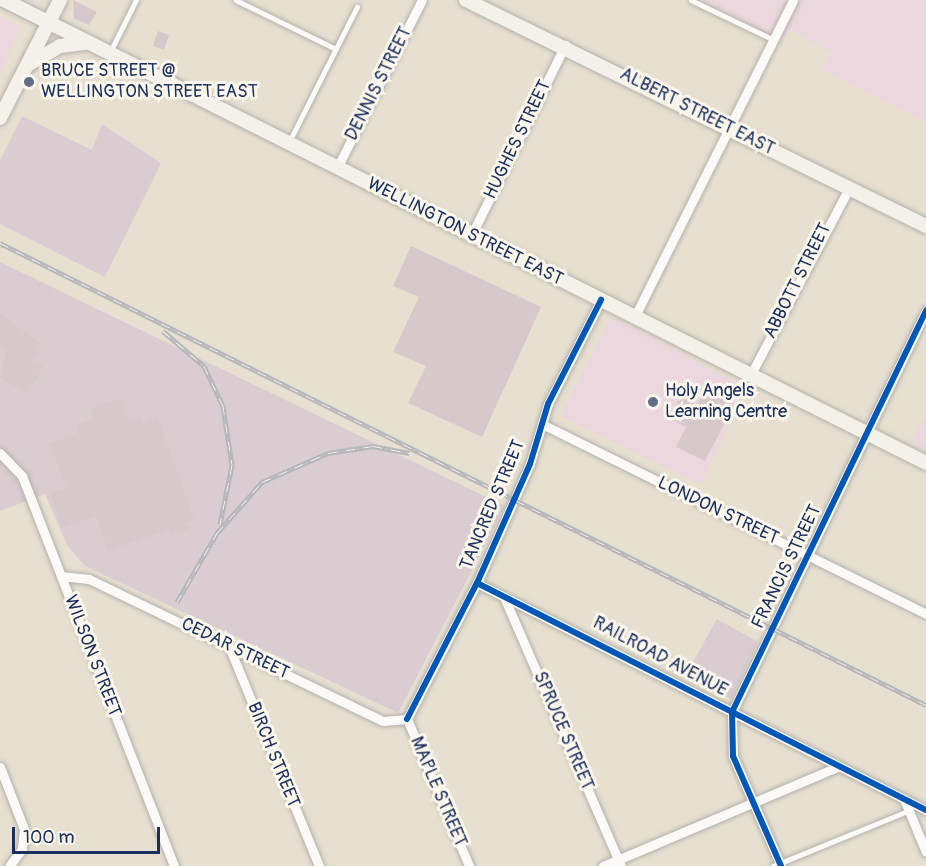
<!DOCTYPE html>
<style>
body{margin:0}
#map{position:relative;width:926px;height:866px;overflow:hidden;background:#e7e0d1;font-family:Pangolin,sans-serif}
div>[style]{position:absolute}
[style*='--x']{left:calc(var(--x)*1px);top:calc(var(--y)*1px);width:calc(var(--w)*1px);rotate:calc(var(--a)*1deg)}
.built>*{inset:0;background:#ebd7dd}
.industrial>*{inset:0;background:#d9cdd2}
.building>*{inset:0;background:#d6c8cb}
.roads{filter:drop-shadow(0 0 2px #b4b1ac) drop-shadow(0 0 2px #b4b1ac)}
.service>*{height:4.5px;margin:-2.25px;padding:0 2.25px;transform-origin:2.25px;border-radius:2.25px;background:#fbfaf8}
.minor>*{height:9px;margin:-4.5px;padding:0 4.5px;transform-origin:4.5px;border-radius:4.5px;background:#fbfaf8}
.secondary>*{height:14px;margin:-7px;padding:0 7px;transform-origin:7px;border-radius:7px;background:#f4f0ea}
.rail>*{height:5px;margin-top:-2.5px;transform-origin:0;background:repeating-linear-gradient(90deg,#fbf7ec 0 9px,#b6b7ba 0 18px);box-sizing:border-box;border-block:2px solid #b6b7ba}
.cycleway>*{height:6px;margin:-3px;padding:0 3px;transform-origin:3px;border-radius:3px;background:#0057b8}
.dots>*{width:16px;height:16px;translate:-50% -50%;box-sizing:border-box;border:3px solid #fbf7ec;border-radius:50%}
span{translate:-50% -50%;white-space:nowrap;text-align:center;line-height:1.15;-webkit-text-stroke:6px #fbf7ec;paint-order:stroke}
.poi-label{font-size:18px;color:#1b2f5e}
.left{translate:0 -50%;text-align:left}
.street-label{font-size:18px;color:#1b2f5e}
.scale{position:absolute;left:12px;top:827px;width:148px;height:27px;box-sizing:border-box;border:3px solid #1b2f5e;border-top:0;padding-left:8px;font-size:18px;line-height:21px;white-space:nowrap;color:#1b2f5e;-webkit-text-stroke:4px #fbf7ec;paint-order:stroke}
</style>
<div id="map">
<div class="built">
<div style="clip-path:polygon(684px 0,926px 0,926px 122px,821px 70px,833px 53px,787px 29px,781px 45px)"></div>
<div style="clip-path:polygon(0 16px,20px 27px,1px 71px,0 70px)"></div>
<div style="clip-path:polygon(611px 317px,746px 388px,701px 484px,560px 416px)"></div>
<div style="clip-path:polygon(926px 414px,926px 451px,910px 442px)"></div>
</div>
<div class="industrial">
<div style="clip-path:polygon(22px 116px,92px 150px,102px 124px,161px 163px,105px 277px,0 224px,0 160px)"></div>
<div style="clip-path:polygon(0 262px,505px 506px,398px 713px,85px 566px,67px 545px,45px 494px,0 511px)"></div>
<div style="clip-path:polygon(717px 619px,758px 642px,731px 699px,685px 676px)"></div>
</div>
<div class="building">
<div style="clip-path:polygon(73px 0,97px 12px,89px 25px,74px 19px)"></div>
<div style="clip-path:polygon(158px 31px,169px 35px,164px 50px,153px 46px)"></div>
<div style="clip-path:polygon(411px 246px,541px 307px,482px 437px,408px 403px,426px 366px,393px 352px,419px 297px,393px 286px)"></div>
<div style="clip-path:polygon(0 314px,42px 344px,32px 360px,43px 366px,28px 394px,0 378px,7px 349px,0 345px)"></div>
<div style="clip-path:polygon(705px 390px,734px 405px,705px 461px,676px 447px,686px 427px,669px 418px,680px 397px,697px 405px)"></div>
<div style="clip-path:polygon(123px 398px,130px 420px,141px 417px,143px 423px,158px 417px,194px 520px,186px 523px,189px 529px,170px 536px,168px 530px,108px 550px,96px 516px,62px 528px,51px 492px,66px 488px,50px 444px,78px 433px,76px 426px,94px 419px,90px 408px)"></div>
</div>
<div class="roads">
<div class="service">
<div style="--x:236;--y:0;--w:111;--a:26.1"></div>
<div style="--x:691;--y:0;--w:92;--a:25.7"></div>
<div style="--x:111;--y:50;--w:56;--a:-63.4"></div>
<div style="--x:289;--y:142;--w:151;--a:-63.3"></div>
<div style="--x:773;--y:866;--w:148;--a:-22.2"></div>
</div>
<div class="minor">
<div style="--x:337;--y:168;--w:188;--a:-63.2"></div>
<div style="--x:472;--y:234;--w:211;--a:-63.8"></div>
<div style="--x:635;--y:316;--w:353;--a:-63.4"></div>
<div style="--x:750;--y:376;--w:212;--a:-62.2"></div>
<div style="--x:542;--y:424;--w:428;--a:26.3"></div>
<div style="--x:0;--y:453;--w:32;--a:46"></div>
<div style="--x:22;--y:476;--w:419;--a:68.7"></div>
<div style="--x:61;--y:576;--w:28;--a:6"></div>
<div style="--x:89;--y:579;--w:326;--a:25.8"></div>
<div style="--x:383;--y:721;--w:24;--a:-5"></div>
<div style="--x:477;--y:583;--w:503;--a:26.82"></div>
<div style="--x:504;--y:597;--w:293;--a:66.5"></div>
<div style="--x:228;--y:644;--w:240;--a:67.7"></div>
<div style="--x:407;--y:719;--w:153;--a:-62.8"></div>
<div style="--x:477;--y:583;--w:130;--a:-66"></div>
<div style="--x:530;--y:464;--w:63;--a:-73.3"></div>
<div style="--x:548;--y:404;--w:117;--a:-63"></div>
<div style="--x:407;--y:719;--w:160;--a:67.1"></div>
<div style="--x:0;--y:767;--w:66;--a:68.8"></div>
<div style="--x:24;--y:829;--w:20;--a:96"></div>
<div style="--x:22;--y:849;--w:21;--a:127"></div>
<div style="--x:904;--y:799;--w:57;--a:67.5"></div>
<div style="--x:603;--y:866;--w:254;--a:-22.9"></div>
<div style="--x:781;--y:866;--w:120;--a:-113.6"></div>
<div style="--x:733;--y:756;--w:44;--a:-91.3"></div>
<div style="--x:732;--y:712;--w:446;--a:-64.2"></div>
</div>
<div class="secondary">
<div style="--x:4;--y:0;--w:1032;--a:26.66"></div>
<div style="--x:466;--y:0;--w:513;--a:26.17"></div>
<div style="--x:29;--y:64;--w:36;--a:-30"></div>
<div style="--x:60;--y:46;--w:26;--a:-7"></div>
<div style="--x:0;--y:118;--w:132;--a:-63"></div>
</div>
</div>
<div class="rail">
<div style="--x:0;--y:243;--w:1035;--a:26.52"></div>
<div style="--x:163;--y:331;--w:54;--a:40.5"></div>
<div style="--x:204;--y:366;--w:44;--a:64.6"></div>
<div style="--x:223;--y:406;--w:60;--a:81.3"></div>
<div style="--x:232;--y:465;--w:60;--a:101.5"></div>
<div style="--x:177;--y:602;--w:80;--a:-59.9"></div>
<div style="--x:217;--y:533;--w:68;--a:-48.6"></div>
<div style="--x:262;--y:482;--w:72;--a:-23.7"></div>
<div style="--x:328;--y:453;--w:46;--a:-8.8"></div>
<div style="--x:373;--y:446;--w:37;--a:11"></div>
</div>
<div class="cycleway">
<div style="--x:477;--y:583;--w:503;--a:26.82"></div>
<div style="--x:407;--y:719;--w:153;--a:-62.8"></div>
<div style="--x:477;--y:583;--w:130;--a:-66"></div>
<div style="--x:530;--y:464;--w:63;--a:-73.3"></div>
<div style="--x:548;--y:404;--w:117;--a:-63"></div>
<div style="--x:781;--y:866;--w:120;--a:-113.6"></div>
<div style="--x:733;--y:756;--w:44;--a:-91.3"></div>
<div style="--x:732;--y:712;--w:446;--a:-64.2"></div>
</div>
<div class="dots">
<div style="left:29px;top:82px;background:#626d86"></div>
<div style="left:653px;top:402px;background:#626d86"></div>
</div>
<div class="poi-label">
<span class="left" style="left:41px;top:82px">BRUCE STREET @<br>WELLINGTON STREET EAST</span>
<span class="left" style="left:665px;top:402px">Holy Angels<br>Learning Centre</span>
</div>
<div class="street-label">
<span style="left:379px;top:84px;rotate:-63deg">DENNIS STREET</span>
<span style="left:697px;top:112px;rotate:27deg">ALBERT STREET EAST</span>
<span style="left:518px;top:140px;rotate:-64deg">HUGHES STREET</span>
<span style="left:465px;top:232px;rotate:27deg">WELLINGTON STREET EAST</span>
<span style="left:798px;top:281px;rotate:-63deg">ABBOTT STREET</span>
<span style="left:493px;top:505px;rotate:-67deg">TANCRED STREET</span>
<span style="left:718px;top:511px;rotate:26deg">LONDON STREET</span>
<span style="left:787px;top:567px;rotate:-64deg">FRANCIS STREET</span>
<span style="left:235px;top:649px;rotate:26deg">CEDAR STREET</span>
<span style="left:92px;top:656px;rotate:69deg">WILSON STREET</span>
<span style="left:660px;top:657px;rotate:28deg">RAILROAD AVENUE</span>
<span style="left:563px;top:731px;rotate:67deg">SPRUCE STREET</span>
<span style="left:273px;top:755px;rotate:68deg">BIRCH STREET</span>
<span style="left:438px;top:792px;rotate:67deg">MAPLE STREET</span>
</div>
<div class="scale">100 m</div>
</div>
